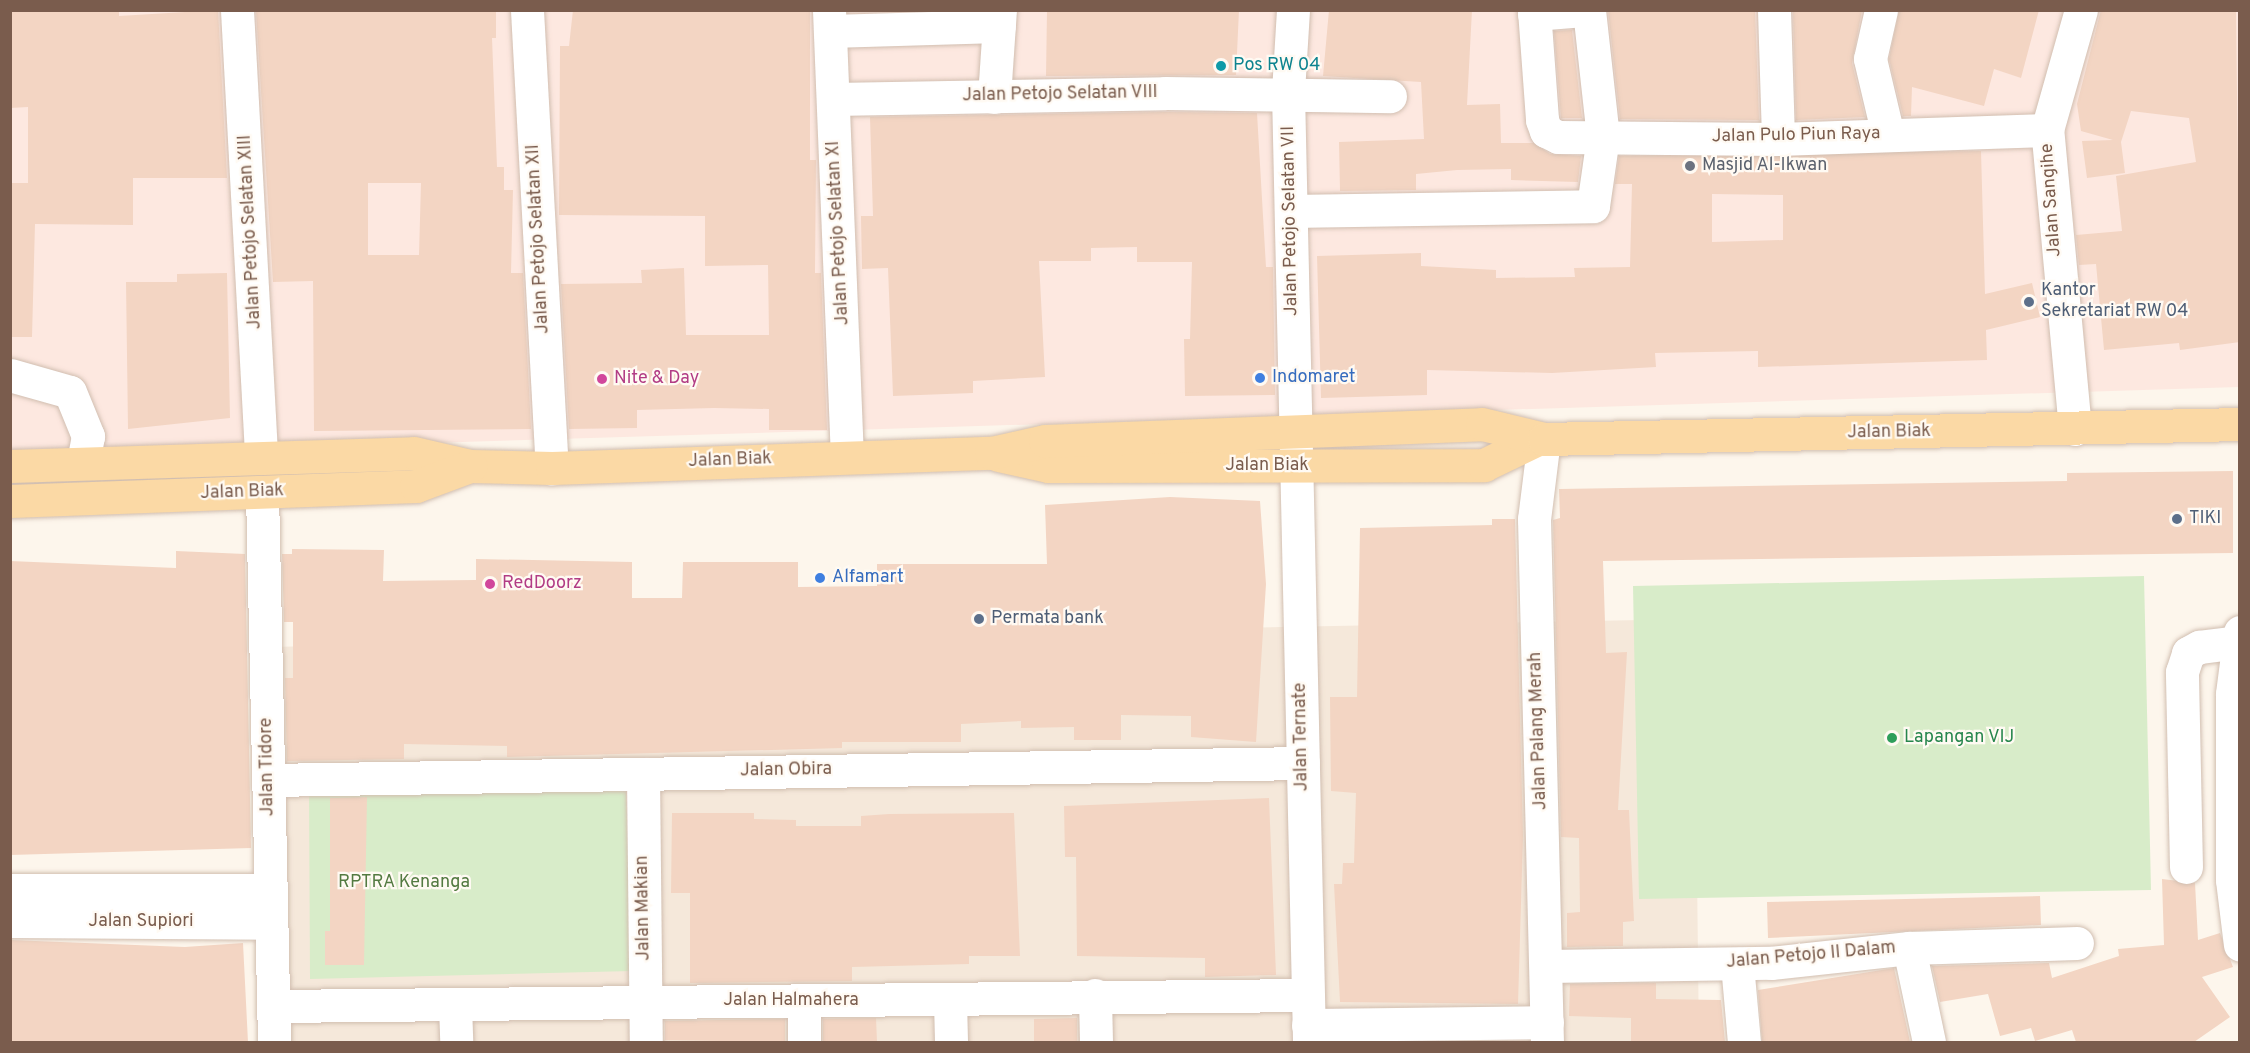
<!DOCTYPE html>
<style>
body{margin:0}
#map{position:relative;width:2250px;height:1053px;overflow:hidden;background:#fdf6ec;font-family:Overpass,sans-serif}
div>[style]{position:absolute}
[style*='--x']{left:calc(var(--x)*1px);top:calc(var(--y)*1px);width:calc(var(--w)*1px);rotate:calc(var(--a)*1deg)}
.residential>*{inset:0;background:#f5e8da}
.commercial>*{inset:0;background:#fde8e0}
.green>*{inset:0;background:#d8ecc9}
.building>*{inset:0;background:#f3d5c3}
.roads{filter:drop-shadow(0 0 2px #d1beb0) drop-shadow(0 0 2px #d1beb0)}
.minor>*{height:33px;margin:-16.5px;padding:0 16.5px;transform-origin:16.5px;border-radius:16.5px;background:#fff}
.major>*{height:33px;margin:-16.5px;padding:0 16.5px;transform-origin:16.5px;border-radius:16.5px;background:#fbd9a5}
.dots>*{width:16px;height:16px;translate:-50% -50%;box-sizing:border-box;border:3px solid #fffaf3;border-radius:50%}
span{translate:-50% -50%;white-space:nowrap;text-align:center;line-height:1.15;-webkit-text-stroke:4.5px #fffaf3;paint-order:stroke}
.culture-label{font-size:18px;color:#0d838f}
.left{translate:0 -50%;text-align:left}
.street-label{font-size:18px;color:#7a5c4d}
.worship-label{font-size:18px;color:#5b616d}
.service-label{font-size:18px;color:#4e5e75}
.shop-label{font-size:18px;color:#366cbe}
.hotel-label{font-size:18px;color:#b23c85}
.leisure-label{font-size:18px;color:#27864d}
.park-label{font-size:18px;color:#537a41}
.frame{position:absolute;inset:0;border:12px solid #7a5c4d;pointer-events:none}
</style>
<div id="map">
<div class="residential">
<div style="clip-path:polygon(1694px 619px,1699px 1042px,273px 1042px,268px 647px)"></div>
</div>
<div class="commercial">
<div style="clip-path:polygon(10px 11px,2239px 11px,2239px 387px,11px 456px)"></div>
</div>
<div class="green">
<div style="clip-path:polygon(2144px 576px,2151px 890px,1639px 899px,1633px 586px)"></div>
<div style="clip-path:polygon(309px 789px,626px 790px,632px 971px,310px 979px)"></div>
</div>
<div class="building">
<div style="clip-path:polygon(10px 10px,119px 10px,119px 16px,218px 10px,227px 178px,133px 178px,133px 225px,35px 224px,32px 337px,10px 337px,10px 183px,28px 183px,28px 107px,10px 108px)"></div>
<div style="clip-path:polygon(evenodd,256px 10px,496px 10px,496px 38px,492px 38px,497px 167px,504px 167px,504px 190px,513px 190px,511px 273px,523px 273px,531px 429px,314px 431px,313px 281px,273px 282px,256px 10px,368px 183px,421px 183px,419px 255px,368px 255px,368px 183px)"></div>
<div style="clip-path:polygon(573px 10px,810px 10px,810px 160px,816px 160px,815px 273px,821px 273px,827px 430px,769px 430px,769px 409px,714px 408px,637px 410px,637px 428px,569px 429px,561px 284px,642px 283px,641px 270px,684px 268px,686px 335px,769px 335px,768px 265px,705px 266px,705px 216px,559px 215px,560px 46px,569px 46px)"></div>
<div style="clip-path:polygon(1047px 10px,1239px 10px,1236px 75px,1046px 76px)"></div>
<div style="clip-path:polygon(1329px 10px,1472px 10px,1467px 105px,1500px 104px,1501px 143px,1534px 143px,1550px 154px,1581px 156px,1578px 182px,1511px 180px,1511px 169px,1457px 170px,1416px 174px,1416px 190px,1340px 191px,1339px 142px,1424px 139px,1421px 82px,1323px 76px)"></div>
<div style="clip-path:polygon(1608px 10px,1755px 10px,1759px 120px,1620px 119px)"></div>
<div style="clip-path:polygon(1793px 10px,1862px 10px,1852px 63px,1865px 117px,1796px 120px)"></div>
<div style="clip-path:polygon(1899px 10px,2039px 10px,2021px 78px,1994px 69px,1984px 106px,1912px 87px,1911px 116px,1903px 116px,1889px 59px)"></div>
<div style="clip-path:polygon(2101px 10px,2236px 10px,2240px 342px,2180px 350px,2179px 343px,2104px 350px,2096px 264px,2079px 265px,2076px 235px,2122px 231px,2116px 176px,2196px 162px,2189px 118px,2131px 111px,2121px 142px,2125px 173px,2087px 178px,2082px 141px,2113px 140px,2081px 131px,2077px 104px)"></div>
<div style="clip-path:polygon(1572px 30px,1582px 118px,1561px 118px,1554px 31px)"></div>
<div style="clip-path:polygon(1165px 112px,1257px 113px,1266px 267px,1273px 267px,1275px 395px,1185px 396px,1184px 339px,1190px 339px,1192px 262px,1137px 262px,1137px 247px,1091px 248px,1091px 261px,1039px 261px,1045px 377px,973px 381px,973px 393px,893px 396px,888px 268px,862px 269px,861px 216px,873px 216px,870px 117px)"></div>
<div style="clip-path:polygon(evenodd,1981px 151px,1985px 294px,2032px 283px,2040px 317px,1986px 330px,1987px 360px,1758px 367px,1758px 351px,1655px 353px,1656px 367px,1552px 373px,1427px 370px,1427px 395px,1321px 398px,1317px 256px,1421px 253px,1421px 266px,1496px 270px,1496px 278px,1575px 277px,1574px 268px,1630px 267px,1632px 184px,1615px 184px,1619px 156px,1981px 151px,1712px 194px,1783px 195px,1783px 240px,1712px 242px,1712px 194px)"></div>
<div style="clip-path:polygon(227px 273px,230px 418px,128px 429px,126px 282px,177px 282px,177px 274px)"></div>
<div style="clip-path:polygon(2233px 471px,2233px 553px,1603px 561px,1606px 653px,1627px 652px,1618px 810px,1629px 810px,1634px 921px,1623px 922px,1623px 946px,1567px 947px,1567px 913px,1580px 912px,1579px 838px,1561px 837px,1553px 520px,1560px 518px,1559px 489px,2067px 481px,2067px 473px)"></div>
<div style="clip-path:polygon(1170px 497px,1260px 501px,1266px 584px,1256px 742px,1191px 737px,1191px 716px,1121px 715px,1121px 740px,1074px 740px,1074px 727px,1021px 728px,1021px 721px,961px 724px,961px 742px,842px 742px,842px 748px,507px 757px,507px 746px,404px 744px,404px 759px,287px 761px,285px 678px,293px 678px,293px 622px,284px 622px,282px 554px,292px 554px,292px 549px,384px 550px,383px 581px,476px 580px,476px 559px,632px 562px,632px 598px,682px 598px,683px 562px,798px 562px,798px 587px,877px 586px,877px 564px,1047px 564px,1045px 505px)"></div>
<div style="clip-path:polygon(1492px 519px,1515px 519px,1523px 836px,1518px 1004px,1340px 1002px,1334px 884px,1342px 884px,1343px 863px,1354px 863px,1356px 793px,1331px 791px,1330px 697px,1357px 697px,1360px 528px,1492px 525px)"></div>
<div style="clip-path:polygon(176px 551px,245px 554px,251px 848px,10px 855px,10px 561px,176px 568px)"></div>
<div style="clip-path:polygon(367px 797px,364px 965px,325px 965px,325px 931px,330px 931px,330px 798px)"></div>
<div style="clip-path:polygon(1269px 798px,1276px 975px,1205px 977px,1205px 958px,1077px 956px,1076px 857px,1065px 857px,1064px 806px)"></div>
<div style="clip-path:polygon(672px 813px,754px 813px,754px 819px,796px 820px,796px 826px,861px 826px,861px 816px,889px 814px,1014px 813px,1020px 956px,969px 956px,969px 964px,852px 967px,852px 981px,690px 983px,690px 893px,671px 893px)"></div>
<div style="clip-path:polygon(2162px 879px,2195px 883px,2198px 940px,2220px 933px,2233px 967px,2202px 977px,2230px 1017px,2194px 1042px,2076px 1042px,2072px 1030px,2035px 1041px,2031px 1028px,2000px 1036px,1988px 994px,1940px 1002px,1932px 966px,2049px 963px,2052px 978px,2119px 956px,2118px 949px,2164px 945px)"></div>
<div style="clip-path:polygon(2040px 896px,2041px 925px,1768px 938px,1767px 902px)"></div>
<div style="clip-path:polygon(10px 940px,185px 947px,243px 943px,248px 1042px,10px 1042px)"></div>
<div style="clip-path:polygon(1894px 968px,1910px 1042px,1762px 1042px,1758px 990px)"></div>
<div style="clip-path:polygon(1656px 983px,1656px 999px,1721px 1000px,1725px 1042px,1631px 1042px,1631px 1018px,1569px 1016px,1570px 984px)"></div>
<div style="clip-path:polygon(876px 1018px,877px 1042px,823px 1042px,823px 1019px)"></div>
<div style="clip-path:polygon(1077px 1018px,1077px 1042px,1034px 1042px,1034px 1019px)"></div>
<div style="clip-path:polygon(785px 1019px,785px 1042px,665px 1040px,665px 1021px)"></div>
</div>
<div class="roads">
<div class="minor">
<div style="--x:237;--y:10;--w:445;--a:86.9"></div>
<div style="--x:527;--y:10;--w:459;--a:86.9"></div>
<div style="--x:829;--y:10;--w:446;--a:87.7"></div>
<div style="--x:1293;--y:10;--w:82;--a:93.5"></div>
<div style="--x:1288;--y:92;--w:950;--a:88.73"></div>
<div style="--x:1534;--y:10;--w:110;--a:85.8"></div>
<div style="--x:1542;--y:120;--w:12;--a:70"></div>
<div style="--x:1546;--y:131;--w:13;--a:27"></div>
<div style="--x:1558;--y:137;--w:220;--a:0.5"></div>
<div style="--x:1778;--y:139;--w:269;--a:-1.9"></div>
<div style="--x:1774;--y:10;--w:129;--a:88.2"></div>
<div style="--x:1881;--y:10;--w:50;--a:102.7"></div>
<div style="--x:1870;--y:59;--w:78;--a:76.7"></div>
<div style="--x:1534;--y:14;--w:50;--a:-4.6"></div>
<div style="--x:830;--y:31;--w:169;--a:-1.7"></div>
<div style="--x:994;--y:97;--w:87;--a:-86.1"></div>
<div style="--x:833;--y:99;--w:332;--a:-1"></div>
<div style="--x:1165;--y:93;--w:225;--a:0.8"></div>
<div style="--x:1291;--y:211;--w:302;--a:-0.9"></div>
<div style="--x:1593;--y:206;--w:70;--a:-81.8"></div>
<div style="--x:1603;--y:137;--w:128;--a:-96.3"></div>
<div style="--x:10;--y:375;--w:62;--a:15.8"></div>
<div style="--x:70;--y:392;--w:48;--a:67.8"></div>
<div style="--x:88;--y:436;--w:25;--a:101"></div>
<div style="--x:2075;--y:429;--w:300;--a:-95.3"></div>
<div style="--x:2047;--y:130;--w:125;--a:-74.2"></div>
<div style="--x:1544;--y:439;--w:81;--a:97.1"></div>
<div style="--x:1534;--y:519;--w:523;--a:88.58"></div>
<div style="--x:262;--y:492;--w:550;--a:88.75"></div>
<div style="--x:2240;--y:632;--w:63;--a:97.4"></div>
<div style="--x:2232;--y:694;--w:186;--a:90"></div>
<div style="--x:2232;--y:880;--w:65;--a:83"></div>
<div style="--x:643;--y:774;--w:268;--a:89.4"></div>
<div style="--x:268;--y:780;--w:1035;--a:-0.94"></div>
<div style="--x:2186;--y:867;--w:195;--a:-91.2"></div>
<div style="--x:2182;--y:672;--w:20;--a:-72"></div>
<div style="--x:2188;--y:653;--w:13;--a:-29"></div>
<div style="--x:2199;--y:647;--w:39;--a:-7"></div>
<div style="--x:10;--y:890;--w:260;--a:0"></div>
<div style="--x:10;--y:921;--w:261;--a:0.4"></div>
<div style="--x:1909;--y:948;--w:96;--a:78"></div>
<div style="--x:1737;--y:964;--w:78;--a:84.9"></div>
<div style="--x:1546;--y:966;--w:225;--a:-0.8"></div>
<div style="--x:1771;--y:963;--w:139;--a:-6.2"></div>
<div style="--x:1909;--y:948;--w:168;--a:-1.7"></div>
<div style="--x:1095;--y:995;--w:47;--a:88.8"></div>
<div style="--x:804;--y:1000;--w:42;--a:90"></div>
<div style="--x:950;--y:1000;--w:42;--a:88.6"></div>
<div style="--x:455;--y:1005;--w:37;--a:88"></div>
<div style="--x:274;--y:1006;--w:1033;--a:-0.61"></div>
<div style="--x:1308;--y:1025;--w:239;--a:-0.7"></div>
</div>
<div class="major">
<div style="--x:998;--y:455;--w:51;--a:12.4"></div>
<div style="--x:1048;--y:466;--w:436;--a:-0.1"></div>
<div style="--x:1484;--y:465;--w:60;--a:-25.7"></div>
<div style="--x:10;--y:466;--w:404;--a:-1.8"></div>
<div style="--x:414;--y:453;--w:57;--a:13.1"></div>
<div style="--x:470;--y:466;--w:82;--a:1.4"></div>
<div style="--x:552;--y:468;--w:439;--a:-2"></div>
<div style="--x:991;--y:453;--w:55;--a:-12.5"></div>
<div style="--x:1045;--y:441;--w:437;--a:-2.2"></div>
<div style="--x:1482;--y:424;--w:64;--a:13.6"></div>
<div style="--x:1544;--y:439;--w:696;--a:-1.23"></div>
<div style="--x:10;--y:501;--w:406;--a:-2.1"></div>
<div style="--x:416;--y:486;--w:58;--a:-20.3"></div>
</div>
</div>
<div class="dots">
<div style="left:1221px;top:66px;background:#0f9aa8"></div>
<div style="left:1690px;top:166px;background:#6b7280"></div>
<div style="left:2029px;top:302px;background:#5c6f8a"></div>
<div style="left:1260px;top:378px;background:#3f7fe0"></div>
<div style="left:602px;top:379px;background:#d1479c"></div>
<div style="left:2177px;top:519px;background:#5c6f8a"></div>
<div style="left:820px;top:578px;background:#3f7fe0"></div>
<div style="left:490px;top:584px;background:#d1479c"></div>
<div style="left:979px;top:619px;background:#5c6f8a"></div>
<div style="left:1892px;top:738px;background:#2e9e5b"></div>
</div>
<div class="culture-label">
<span class="left" style="left:1233px;top:66px">Pos RW 04</span>
</div>
<div class="street-label">
<span style="left:1060px;top:95px;rotate:-1deg">Jalan Petojo Selatan VIII</span>
<span style="left:1796px;top:136px;rotate:-1deg">Jalan Pulo Piun Raya</span>
<span style="left:2052px;top:200px;rotate:-94deg">Jalan Sangihe</span>
<span style="left:1291px;top:221px;rotate:-91deg">Jalan Petojo Selatan VII</span>
<span style="left:251px;top:232px;rotate:-93deg">Jalan Petojo Selatan XIII</span>
<span style="left:839px;top:233px;rotate:-93deg">Jalan Petojo Selatan XI</span>
<span style="left:539px;top:239px;rotate:-93deg">Jalan Petojo Selatan XII</span>
<span style="left:1889px;top:433px;rotate:-1deg">Jalan Biak</span>
<span style="left:730px;top:461px;rotate:-2deg">Jalan Biak</span>
<span style="left:1267px;top:466px">Jalan Biak</span>
<span style="left:242px;top:493px;rotate:-2deg">Jalan Biak</span>
<span style="left:1539px;top:731px;rotate:-92deg">Jalan Palang Merah</span>
<span style="left:1302px;top:737px;rotate:-91deg">Jalan Ternate</span>
<span style="left:268px;top:767px;rotate:-91deg">Jalan Tidore</span>
<span style="left:786px;top:771px;rotate:-1deg">Jalan Obira</span>
<span style="left:644px;top:908px;rotate:-91deg">Jalan Makian</span>
<span style="left:141px;top:922px">Jalan Supiori</span>
<span style="left:1811px;top:956px;rotate:-5deg">Jalan Petojo II Dalam</span>
<span style="left:791px;top:1001px">Jalan Halmahera</span>
</div>
<div class="worship-label">
<span class="left" style="left:1702px;top:166px">Masjid Al-Ikwan</span>
</div>
<div class="service-label">
<span class="left" style="left:2041px;top:302px">Kantor<br>Sekretariat RW 04</span>
<span class="left" style="left:2189px;top:519px">TIKI</span>
<span class="left" style="left:991px;top:619px">Permata bank</span>
</div>
<div class="shop-label">
<span class="left" style="left:1272px;top:378px">Indomaret</span>
<span class="left" style="left:832px;top:578px">Alfamart</span>
</div>
<div class="hotel-label">
<span class="left" style="left:614px;top:379px">Nite &amp; Day</span>
<span class="left" style="left:502px;top:584px">RedDoorz</span>
</div>
<div class="leisure-label">
<span class="left" style="left:1904px;top:738px">Lapangan VIJ</span>
</div>
<div class="park-label">
<span style="left:404px;top:883px">RPTRA Kenanga</span>
</div>
<div class="frame"></div>
</div>
